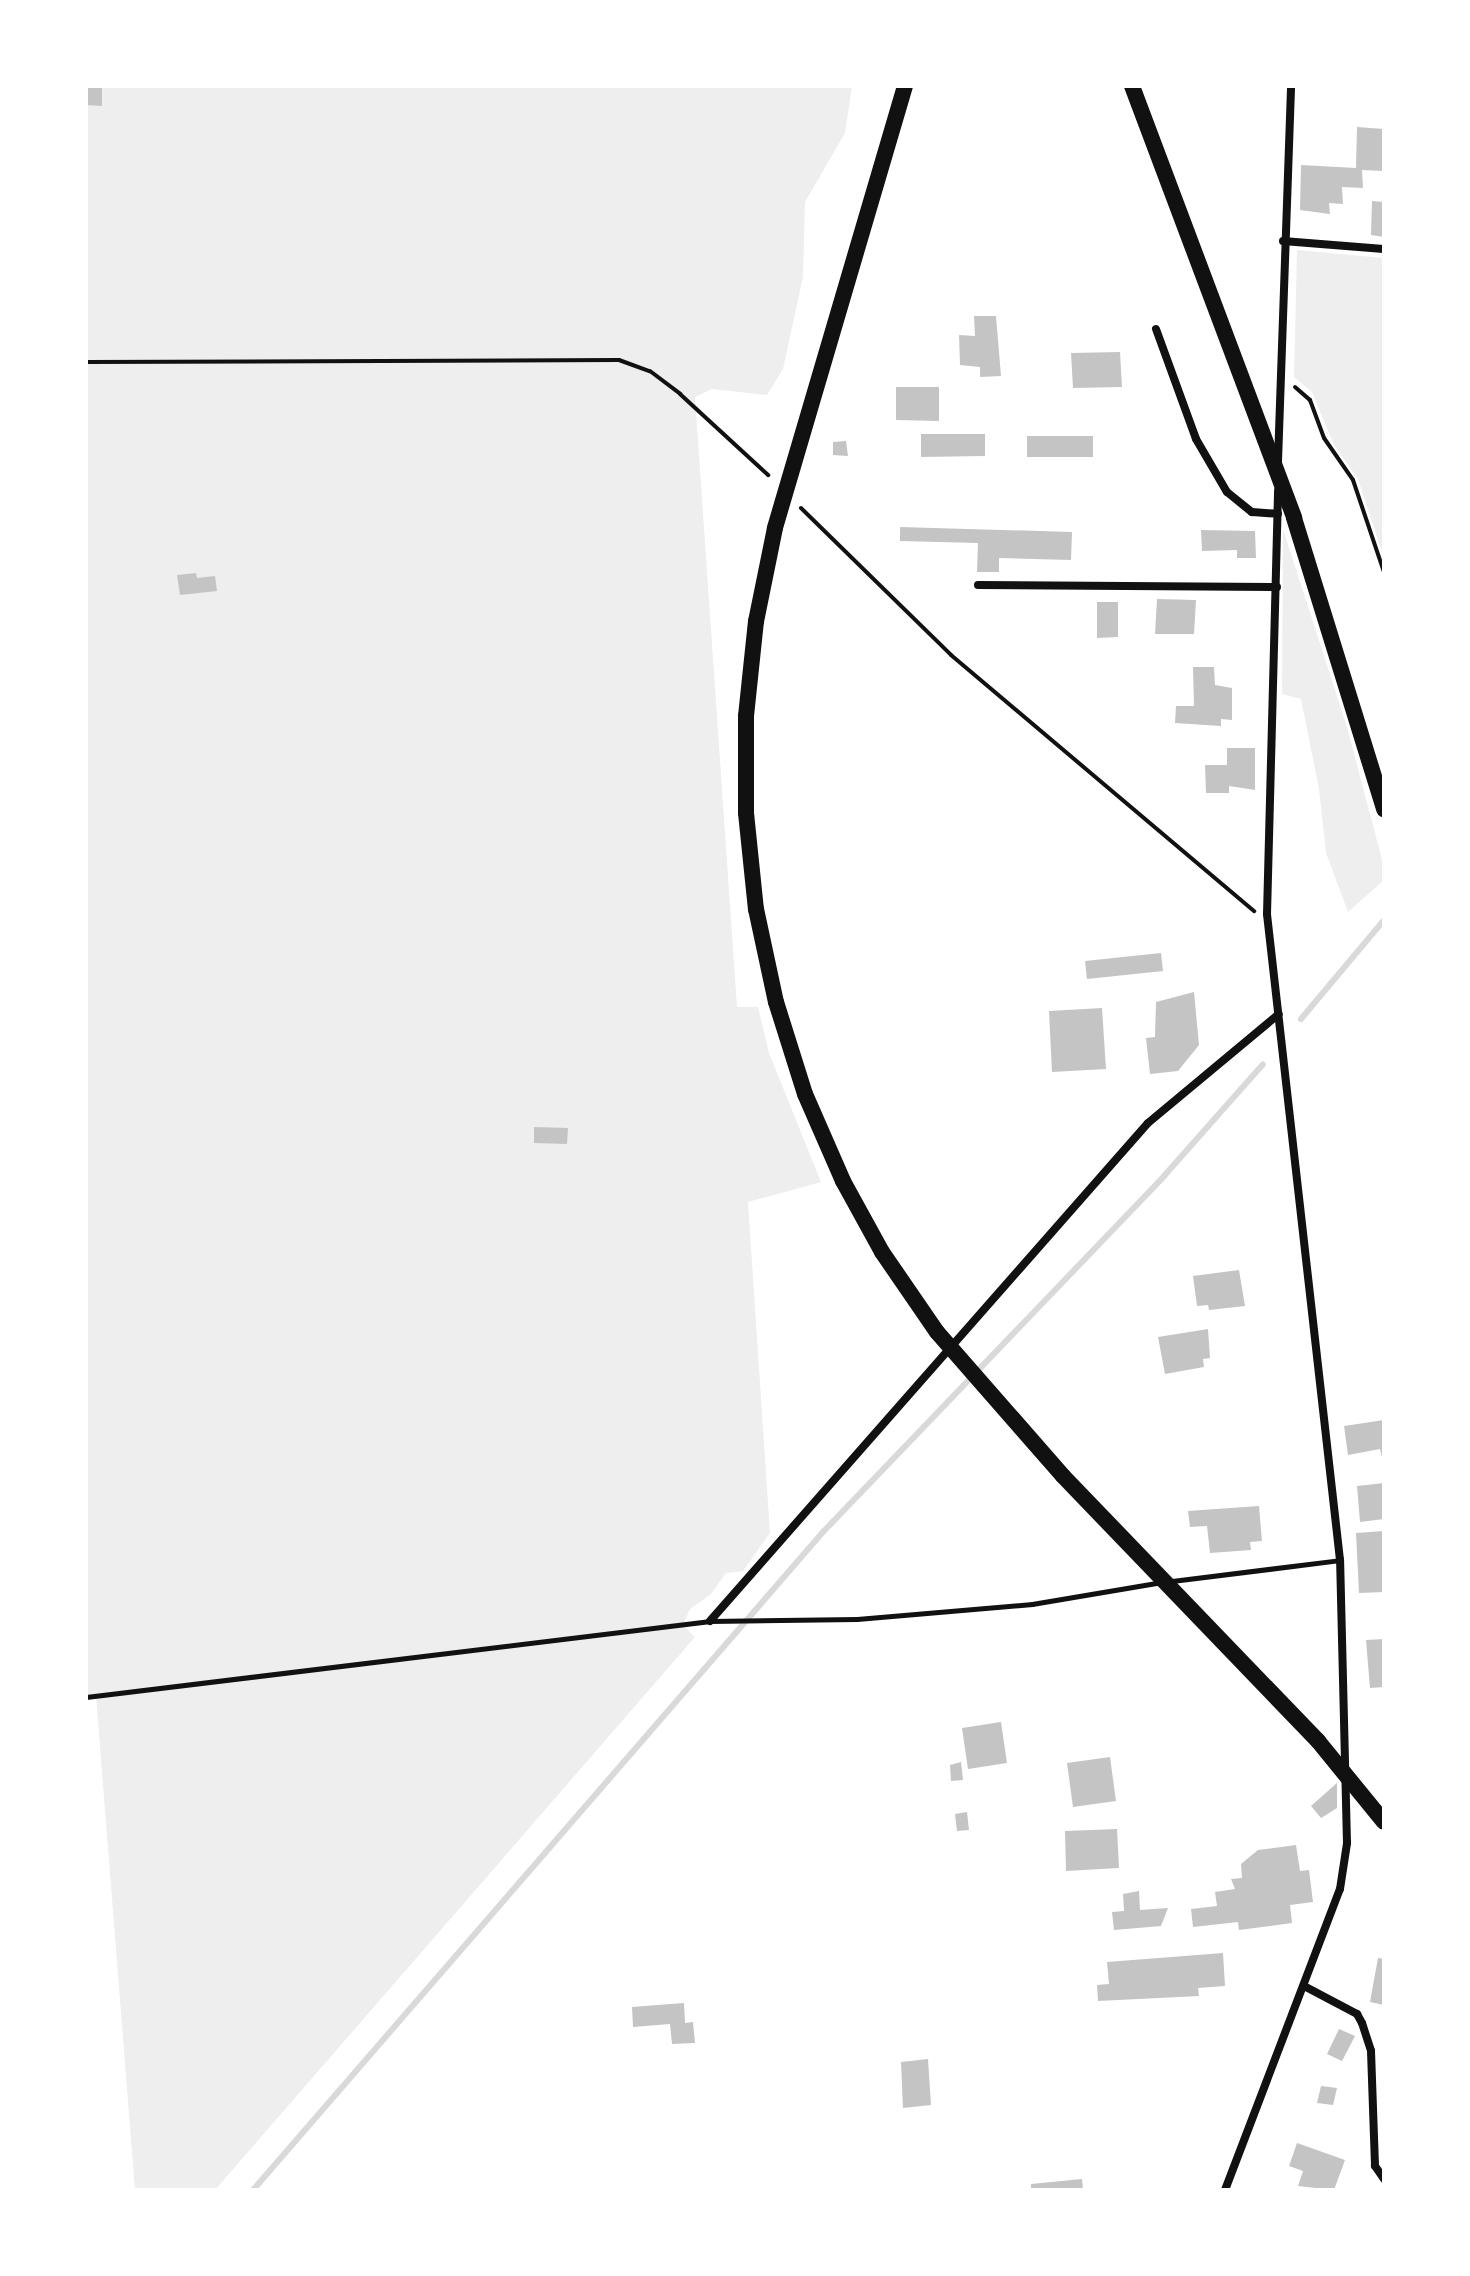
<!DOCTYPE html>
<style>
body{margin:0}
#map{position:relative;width:1470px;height:2276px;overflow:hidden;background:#fff;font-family:"IBM Plex Sans",sans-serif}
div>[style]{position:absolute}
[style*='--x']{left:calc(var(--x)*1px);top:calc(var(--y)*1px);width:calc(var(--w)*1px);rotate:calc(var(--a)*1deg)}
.green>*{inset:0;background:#eee}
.stream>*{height:6px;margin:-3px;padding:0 3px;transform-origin:3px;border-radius:3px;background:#d9d9d9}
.building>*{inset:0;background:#c4c4c4}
.path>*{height:4px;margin:-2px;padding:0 2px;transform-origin:2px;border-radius:2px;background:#111}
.service>*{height:5px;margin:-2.5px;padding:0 2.5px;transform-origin:2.5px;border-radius:2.5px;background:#111}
.minor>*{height:8px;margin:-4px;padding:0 4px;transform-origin:4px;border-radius:4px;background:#111}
.trunk>*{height:16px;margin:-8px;padding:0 8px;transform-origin:8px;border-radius:8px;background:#111}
span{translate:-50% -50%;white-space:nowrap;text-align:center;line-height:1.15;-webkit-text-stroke:8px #fff;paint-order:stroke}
.frame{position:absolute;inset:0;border:88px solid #fff;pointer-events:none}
</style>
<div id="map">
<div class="green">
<div style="clip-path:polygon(86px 86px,852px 86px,845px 133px,805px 202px,803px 277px,783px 369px,767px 395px,712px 389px,695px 397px,737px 1007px,758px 1007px,769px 1053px,821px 1182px,748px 1202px,770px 1533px,743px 1571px,726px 1573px,711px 1594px,690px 1609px,683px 1625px,695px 1637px,215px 2190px,135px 2190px,96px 1696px,86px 1696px)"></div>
<div style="clip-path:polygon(1297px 250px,1384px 258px,1384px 558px,1358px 479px,1334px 445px,1312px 392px,1294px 377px)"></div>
<div style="clip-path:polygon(1283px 529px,1347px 727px,1384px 867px,1384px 880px,1348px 912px,1326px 853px,1319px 789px,1301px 699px,1282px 694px)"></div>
</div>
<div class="stream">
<div style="--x:1301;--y:1019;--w:129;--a:-50"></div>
<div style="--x:253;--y:2190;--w:871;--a:-49.1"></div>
<div style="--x:823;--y:1532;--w:493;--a:-46.2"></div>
<div style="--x:1164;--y:1176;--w:149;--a:-48.5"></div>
</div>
<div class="building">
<div style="clip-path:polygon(86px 86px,102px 87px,102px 106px,86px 105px)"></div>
<div style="clip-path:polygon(1357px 127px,1384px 129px,1384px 171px,1362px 170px,1363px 188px,1342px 187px,1343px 204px,1329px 203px,1330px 214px,1300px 210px,1301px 165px,1356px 168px)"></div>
<div style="clip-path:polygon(1372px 201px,1384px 202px,1384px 237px,1371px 235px)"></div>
<div style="clip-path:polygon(974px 316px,996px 316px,1001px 376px,980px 377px,980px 367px,960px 365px,959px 335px,975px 336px)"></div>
<div style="clip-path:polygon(1120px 352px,1122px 387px,1073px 388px,1071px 353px)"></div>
<div style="clip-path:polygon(896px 387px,939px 387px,939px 421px,896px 420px)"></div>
<div style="clip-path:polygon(921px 434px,985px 434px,985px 456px,921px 457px)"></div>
<div style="clip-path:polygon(1027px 436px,1093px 436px,1093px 457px,1027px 457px)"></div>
<div style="clip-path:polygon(846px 441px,848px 456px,833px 455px,833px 442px)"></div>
<div style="clip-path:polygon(900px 527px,1072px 532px,1071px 560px,999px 558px,999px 572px,977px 572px,978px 543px,900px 541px)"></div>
<div style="clip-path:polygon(1201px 530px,1255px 531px,1256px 558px,1237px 558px,1237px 550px,1202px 551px)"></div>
<div style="clip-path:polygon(196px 573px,197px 578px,215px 576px,217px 591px,180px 595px,177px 575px)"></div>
<div style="clip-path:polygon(1157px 599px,1196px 600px,1194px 634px,1155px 634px)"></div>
<div style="clip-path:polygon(1097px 602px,1118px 602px,1118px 637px,1097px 638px)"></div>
<div style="clip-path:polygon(1193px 667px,1214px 667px,1215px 685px,1232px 688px,1232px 720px,1221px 719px,1221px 726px,1175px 723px,1176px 706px,1194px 706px)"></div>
<div style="clip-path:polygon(1227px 748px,1255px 748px,1255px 790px,1229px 786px,1229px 793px,1206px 793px,1205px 765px,1227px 765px)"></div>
<div style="clip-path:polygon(1161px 953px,1163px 971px,1087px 979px,1085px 961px)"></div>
<div style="clip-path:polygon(1194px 992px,1199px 1045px,1178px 1071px,1150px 1074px,1146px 1038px,1155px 1037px,1156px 1002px)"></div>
<div style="clip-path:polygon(1102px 1008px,1106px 1069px,1052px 1072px,1049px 1011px)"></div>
<div style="clip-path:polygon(534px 1127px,568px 1128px,567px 1144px,534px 1143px)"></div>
<div style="clip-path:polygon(1239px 1270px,1245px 1306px,1209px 1310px,1208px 1305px,1197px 1306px,1193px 1276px)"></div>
<div style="clip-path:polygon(1208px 1329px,1210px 1358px,1203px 1359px,1204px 1367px,1165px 1374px,1158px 1337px)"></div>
<div style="clip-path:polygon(1384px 1420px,1384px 1466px,1380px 1449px,1348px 1455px,1344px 1426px)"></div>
<div style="clip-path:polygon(1384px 1483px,1384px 1519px,1360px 1522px,1357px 1486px)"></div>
<div style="clip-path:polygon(1259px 1506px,1262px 1541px,1250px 1542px,1251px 1550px,1210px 1553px,1207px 1526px,1190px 1527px,1188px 1511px)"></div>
<div style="clip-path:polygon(1384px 1531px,1384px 1592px,1359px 1593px,1356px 1533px)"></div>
<div style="clip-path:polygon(1384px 1639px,1384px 1687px,1370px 1688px,1366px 1640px)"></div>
<div style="clip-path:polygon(1001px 1722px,1007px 1763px,968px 1769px,962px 1728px)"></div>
<div style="clip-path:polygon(1110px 1757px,1116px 1801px,1073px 1807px,1067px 1763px)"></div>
<div style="clip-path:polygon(961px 1762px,963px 1780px,951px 1781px,950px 1765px)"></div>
<div style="clip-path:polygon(1337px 1783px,1337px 1808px,1321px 1818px,1311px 1806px)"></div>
<div style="clip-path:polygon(967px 1812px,969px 1830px,957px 1831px,955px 1814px)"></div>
<div style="clip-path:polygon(1117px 1829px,1119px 1868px,1066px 1871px,1065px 1831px)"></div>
<div style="clip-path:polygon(1296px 1845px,1300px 1871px,1309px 1870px,1313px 1902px,1290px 1905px,1292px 1923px,1239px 1930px,1238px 1922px,1193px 1927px,1191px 1909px,1217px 1906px,1215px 1892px,1235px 1889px,1231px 1879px,1242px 1878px,1241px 1864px,1258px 1850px)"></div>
<div style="clip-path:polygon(1139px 1891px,1140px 1910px,1168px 1908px,1161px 1926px,1114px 1930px,1112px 1912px,1124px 1911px,1123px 1894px)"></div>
<div style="clip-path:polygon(1223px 1953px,1225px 1986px,1198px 1988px,1199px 1996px,1098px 2001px,1097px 1985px,1109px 1984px,1107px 1962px)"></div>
<div style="clip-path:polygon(1378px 1958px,1384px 1959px,1384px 2005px,1370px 2002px)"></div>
<div style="clip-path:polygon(684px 2003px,685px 2023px,693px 2022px,695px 2043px,672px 2044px,670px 2024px,633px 2027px,632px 2007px)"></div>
<div style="clip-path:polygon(1339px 2029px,1355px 2036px,1342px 2061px,1327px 2054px)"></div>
<div style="clip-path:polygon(928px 2059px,931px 2105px,903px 2108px,901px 2062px)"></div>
<div style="clip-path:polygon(1321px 2086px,1337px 2088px,1333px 2105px,1317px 2103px)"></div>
<div style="clip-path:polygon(1297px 2143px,1345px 2160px,1334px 2190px,1298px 2186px,1303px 2171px,1289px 2166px)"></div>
<div style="clip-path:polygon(1082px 2179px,1083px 2190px,1031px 2190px,1031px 2184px)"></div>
</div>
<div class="path">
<div style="--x:86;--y:362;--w:533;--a:-0.21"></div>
<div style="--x:619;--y:360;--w:33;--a:20"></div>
<div style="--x:650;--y:371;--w:38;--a:37"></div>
<div style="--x:680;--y:394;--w:120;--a:42.6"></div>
<div style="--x:1295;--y:387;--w:20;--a:41"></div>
<div style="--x:1310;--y:400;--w:40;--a:69.8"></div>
<div style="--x:1324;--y:438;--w:51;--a:55.4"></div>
<div style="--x:1353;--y:480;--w:97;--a:71.4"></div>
<div style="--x:801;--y:508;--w:210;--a:44.4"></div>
<div style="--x:951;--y:655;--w:397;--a:40.2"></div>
</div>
<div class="service">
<div style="--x:1172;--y:1581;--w:169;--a:-7.1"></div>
<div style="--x:86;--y:1697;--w:629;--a:-6.94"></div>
<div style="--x:710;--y:1621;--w:147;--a:-0.8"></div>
<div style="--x:857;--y:1619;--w:176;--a:-4.9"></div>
<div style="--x:1032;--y:1604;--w:132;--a:-9.6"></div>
</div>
<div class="minor">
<div style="--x:1283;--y:241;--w:101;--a:4.5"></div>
<div style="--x:1156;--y:329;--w:117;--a:70"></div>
<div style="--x:1196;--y:439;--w:61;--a:59.7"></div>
<div style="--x:1227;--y:492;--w:32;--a:39"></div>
<div style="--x:1252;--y:512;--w:26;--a:4"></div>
<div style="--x:1278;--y:461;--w:375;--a:-88"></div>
<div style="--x:978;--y:585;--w:299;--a:0.4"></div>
<div style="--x:710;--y:1621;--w:663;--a:-48.67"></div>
<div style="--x:1148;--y:1123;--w:170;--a:-39.8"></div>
<div style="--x:1304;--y:1986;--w:60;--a:27.8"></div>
<div style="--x:1357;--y:2014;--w:10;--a:61"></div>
<div style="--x:1362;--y:2023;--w:29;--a:72"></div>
<div style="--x:1371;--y:2051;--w:115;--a:88"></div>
<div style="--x:1375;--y:2166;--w:16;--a:55"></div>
<div style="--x:1225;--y:2190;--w:322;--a:-69.1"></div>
<div style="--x:1340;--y:1889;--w:47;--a:-81.3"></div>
<div style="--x:1347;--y:1843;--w:283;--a:-91.4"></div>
<div style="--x:1340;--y:1560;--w:650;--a:-96.45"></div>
<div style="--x:1267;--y:914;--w:424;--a:-88.5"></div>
</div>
<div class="trunk">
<div style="--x:905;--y:86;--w:461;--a:106.4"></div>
<div style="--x:775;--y:528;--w:95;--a:101.5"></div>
<div style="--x:756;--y:621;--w:96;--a:96"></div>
<div style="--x:746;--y:716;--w:97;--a:90"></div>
<div style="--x:746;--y:813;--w:97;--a:84.1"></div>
<div style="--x:756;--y:909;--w:95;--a:77.9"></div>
<div style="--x:776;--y:1002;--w:96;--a:72.5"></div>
<div style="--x:805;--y:1094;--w:95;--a:66.4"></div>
<div style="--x:843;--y:1181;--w:81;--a:61.2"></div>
<div style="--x:882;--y:1252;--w:97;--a:55.5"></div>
<div style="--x:937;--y:1332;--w:191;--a:48.8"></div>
<div style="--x:1063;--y:1476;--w:368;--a:46.1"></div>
<div style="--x:1318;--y:1741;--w:104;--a:50.8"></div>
<div style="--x:1132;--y:86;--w:461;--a:69.4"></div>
<div style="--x:1294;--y:518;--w:305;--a:72.8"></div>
</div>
<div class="frame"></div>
</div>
